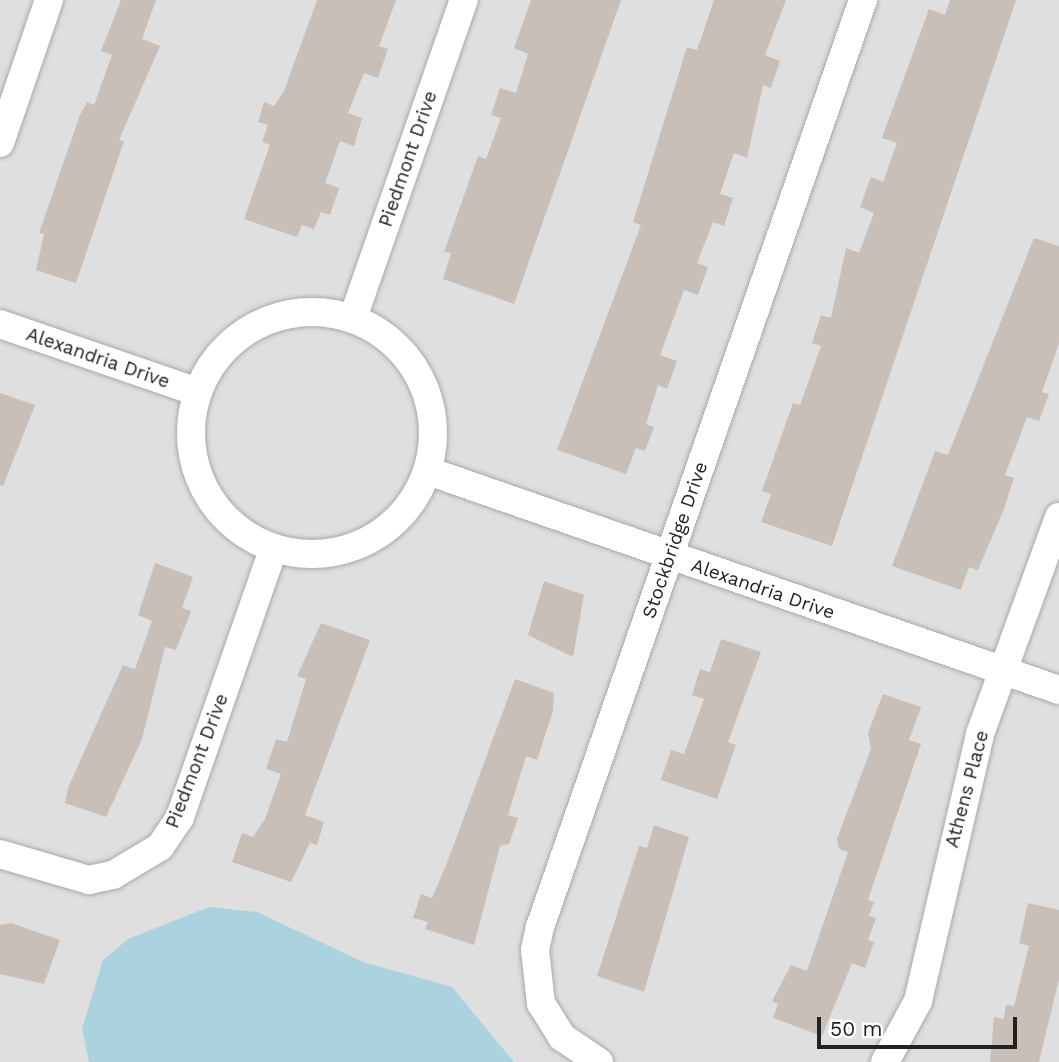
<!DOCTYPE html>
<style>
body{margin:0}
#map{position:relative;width:1059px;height:1062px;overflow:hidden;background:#f2efe9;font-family:"Work Sans",sans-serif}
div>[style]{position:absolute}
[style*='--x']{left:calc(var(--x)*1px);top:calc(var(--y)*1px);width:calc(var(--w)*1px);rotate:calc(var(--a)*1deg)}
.residential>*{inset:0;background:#e0dfdf}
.water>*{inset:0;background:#aad3df}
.building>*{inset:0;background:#c7bfb8}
.roads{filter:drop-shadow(0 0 2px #a9a9a9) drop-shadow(0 0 2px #a9a9a9)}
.street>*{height:28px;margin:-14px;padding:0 14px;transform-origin:14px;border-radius:14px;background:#fff}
.street>.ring{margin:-14px;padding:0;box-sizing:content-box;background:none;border:28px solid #fff;border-radius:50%}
span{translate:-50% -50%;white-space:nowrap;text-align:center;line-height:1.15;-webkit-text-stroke:5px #fff;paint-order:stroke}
.street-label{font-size:19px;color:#222}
.scale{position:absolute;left:817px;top:1017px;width:200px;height:32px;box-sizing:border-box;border:4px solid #222;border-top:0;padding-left:9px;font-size:21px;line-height:24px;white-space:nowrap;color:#222;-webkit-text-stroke:5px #fff;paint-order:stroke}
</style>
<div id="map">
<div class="residential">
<div style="clip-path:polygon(0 0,1059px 0,1059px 1062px,0 1062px)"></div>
</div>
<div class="water">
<div style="clip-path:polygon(209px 907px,257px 912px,363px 962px,452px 987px,514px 1062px,89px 1062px,82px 1029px,103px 960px,128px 939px)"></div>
</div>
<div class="building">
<div style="clip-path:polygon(121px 0,156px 0,142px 39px,160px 46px,119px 140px,124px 141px,76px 283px,36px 270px,44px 234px,39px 233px,80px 115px,87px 102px,94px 105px,112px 55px,101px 51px)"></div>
<div style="clip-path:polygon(317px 0,396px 0,379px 46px,388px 49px,378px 78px,364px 73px,348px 113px,362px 118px,354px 146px,340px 141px,325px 183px,339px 188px,330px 215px,321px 212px,314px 229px,302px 225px,297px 237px,244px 219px,270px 145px,262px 142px,268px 125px,258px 122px,264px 102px,274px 106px,284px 91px)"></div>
<div style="clip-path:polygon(531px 0,621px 0,514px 304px,443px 279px,451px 253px,444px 252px,478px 156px,486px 159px,501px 118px,491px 115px,500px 88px,516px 93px,528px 54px,514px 48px)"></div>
<div style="clip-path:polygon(714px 0,786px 0,765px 55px,780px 61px,771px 88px,763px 85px,747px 158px,734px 153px,720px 194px,733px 198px,724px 226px,713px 222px,697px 263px,708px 267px,698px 295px,684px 290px,660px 355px,677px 361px,667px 389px,658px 385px,646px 424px,654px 427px,645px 451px,636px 448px,626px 474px,557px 450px,641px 225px,633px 222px,687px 47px,697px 50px)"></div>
<div style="clip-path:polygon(950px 0,1016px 0,832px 546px,761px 522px,771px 494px,762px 491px,793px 403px,800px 405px,821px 346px,812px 343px,821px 315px,831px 318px,846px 248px,859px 253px,874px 213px,860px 207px,871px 177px,883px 182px,897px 143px,882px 138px,929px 9px,945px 15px)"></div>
<div style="clip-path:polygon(1034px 238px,1059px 246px,1059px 343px,1042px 392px,1049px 394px,1039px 421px,1027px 417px,1005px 475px,1014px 478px,1004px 509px,978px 570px,969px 567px,961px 590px,892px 566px,935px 451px,948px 455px)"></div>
<div style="clip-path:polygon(0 393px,35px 405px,3px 486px,0 485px)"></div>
<div style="clip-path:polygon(155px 563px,193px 577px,182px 608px,191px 611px,176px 650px,165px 647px,142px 739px,106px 817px,65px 803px,68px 788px,123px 665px,135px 669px,152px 621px,138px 615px)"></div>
<div style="clip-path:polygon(544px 581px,584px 595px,573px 657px,528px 635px)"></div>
<div style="clip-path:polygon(321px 623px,370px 640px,305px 815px,324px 822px,317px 845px,310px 843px,291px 882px,232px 862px,242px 833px,253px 837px,265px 819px,281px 774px,266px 769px,276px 739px,287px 742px,306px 679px,297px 676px)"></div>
<div style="clip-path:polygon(721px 639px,761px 652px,728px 742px,736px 745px,717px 799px,661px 780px,671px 750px,684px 754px,704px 699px,692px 695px,700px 669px,710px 672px)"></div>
<div style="clip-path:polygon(515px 679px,554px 693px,553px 711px,537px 760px,526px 756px,508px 815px,518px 818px,509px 844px,500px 846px,474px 945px,425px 929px,428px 922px,413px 918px,421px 894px,432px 898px,447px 863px)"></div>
<div style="clip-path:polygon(883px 694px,921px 707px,909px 740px,921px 744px,868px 900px,874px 902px,869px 916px,876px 918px,868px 940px,874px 942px,865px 968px,852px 963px,822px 1036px,773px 1018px,778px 1004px,772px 1001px,791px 965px,807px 971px,848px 852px,839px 849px,837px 839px,871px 749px,868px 733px)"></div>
<div style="clip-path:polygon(654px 825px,689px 837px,644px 992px,597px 976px,639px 846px,647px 848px)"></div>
<div style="clip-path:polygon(1028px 903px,1059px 910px,1059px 979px,1039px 1062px,990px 1062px,994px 1017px,1004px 1019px,1006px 1005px,1014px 1006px,1029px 946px,1019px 943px)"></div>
<div style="clip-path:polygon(11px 923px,60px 940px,44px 984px,0 974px,0 925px)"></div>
</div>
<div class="roads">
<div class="street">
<div style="--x:0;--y:143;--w:151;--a:-71.1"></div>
<div class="ring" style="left:191px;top:312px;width:214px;height:214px"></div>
<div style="--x:353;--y:318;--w:337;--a:-70.8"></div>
<div style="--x:0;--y:324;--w:208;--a:19"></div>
<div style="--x:428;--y:471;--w:668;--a:19.14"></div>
<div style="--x:0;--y:854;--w:93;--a:16.3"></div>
<div style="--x:89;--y:880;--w:25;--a:-12"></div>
<div style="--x:113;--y:875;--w:55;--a:-30.8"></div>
<div style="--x:160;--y:847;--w:36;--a:-56"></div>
<div style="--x:180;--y:817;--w:283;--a:-70.8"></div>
<div style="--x:599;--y:1062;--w:45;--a:-146"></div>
<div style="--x:562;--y:1037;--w:39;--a:-122"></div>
<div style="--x:541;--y:1004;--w:54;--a:-96.3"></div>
<div style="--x:535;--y:950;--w:24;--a:-78"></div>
<div style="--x:540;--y:927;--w:982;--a:-70.79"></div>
<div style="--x:885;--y:1062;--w:69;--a:-61.6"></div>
<div style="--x:918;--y:1001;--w:274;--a:-76.9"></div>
<div style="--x:980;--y:734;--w:231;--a:-70"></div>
</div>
</div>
<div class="street-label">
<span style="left:408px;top:159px;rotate:-71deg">Piedmont Drive</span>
<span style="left:98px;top:358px;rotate:19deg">Alexandria Drive</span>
<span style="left:675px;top:540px;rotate:-71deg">Stockbridge Drive</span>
<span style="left:763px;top:589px;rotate:19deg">Alexandria Drive</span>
<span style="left:197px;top:761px;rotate:-69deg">Piedmont Drive</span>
<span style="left:967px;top:789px;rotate:-75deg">Athens Place</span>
</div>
<div class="scale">50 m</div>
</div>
